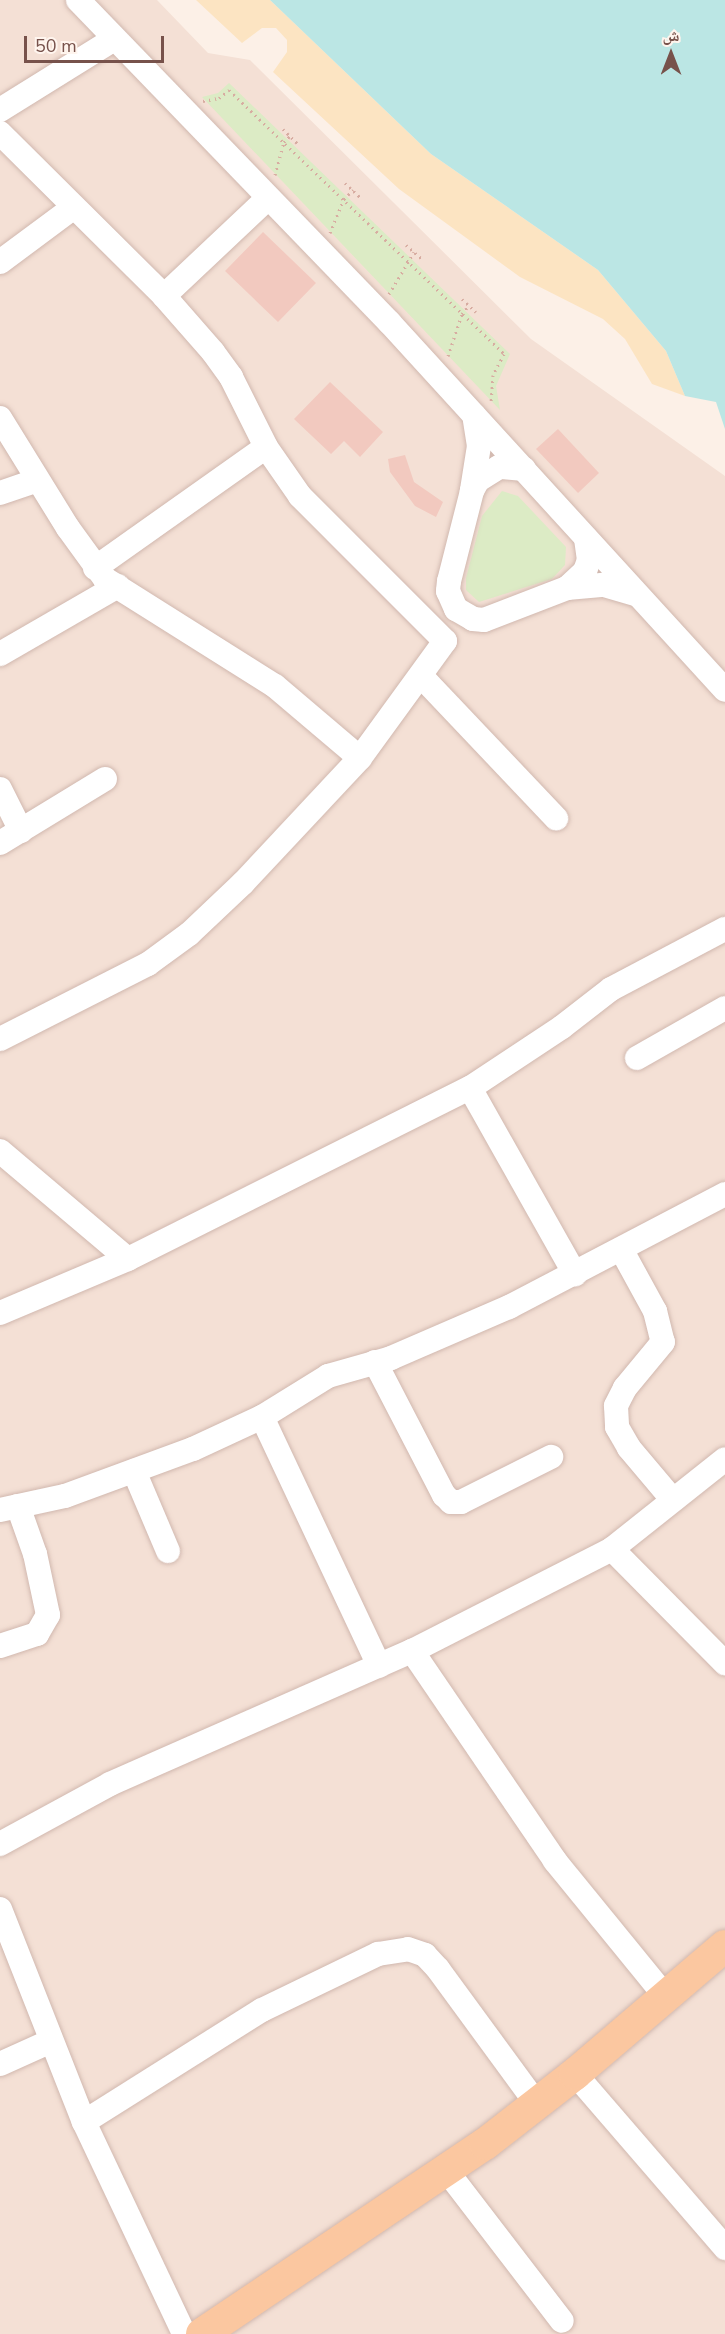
<!DOCTYPE html>
<meta charset="utf-8">
<style>
body{margin:0}
#map{position:relative;width:725px;height:2334px;overflow:hidden;background:#fcf0e7;font-family:"Nunito Sans","Noto Naskh Arabic",sans-serif}
div>[style]{position:absolute}
[style*='--x']{left:calc(var(--x)*1px);top:calc(var(--y)*1px);width:calc(var(--w)*1px);rotate:calc(var(--a)*1deg)}
.residential>*{inset:0;background:#f4e0d5}
.green>*{inset:0;background:#dcebc5}
.sand>*{inset:0;background:#fce4c2}
.water>*{inset:0;background:#bbe6e4}
.building>*{inset:0;background:#f2c9bf}
.path>*{height:3px;margin-top:-1.5px;transform-origin:0;background:repeating-linear-gradient(90deg,#d7aca1 0 1.5px,transparent 0 6px)}
.roads{filter:drop-shadow(0 0 2px #d1b8af) drop-shadow(0 0 2px #d1b8af)}
.minor>*{height:24px;margin:-12px;padding:0 12px;transform-origin:12px;border-radius:12px;background:#fff}
.major>*{height:32px;margin:-16px;padding:0 16px;transform-origin:16px;border-radius:16px;background:#fbc7a0}
span{translate:-50% -50%;white-space:nowrap;text-align:center;line-height:1.15;-webkit-text-stroke:4.5px #fff5ee;paint-order:stroke}
.north{position:absolute;left:641px;top:24px;width:60px;height:60px;-webkit-text-stroke:4px #fff5ee;paint-order:stroke;rotate:0deg;font-size:16px;font-weight:700;line-height:24px;text-align:center;color:#77524b}
.north::after{content:'';display:block;margin:auto;width:21px;height:27px;background:#77524b;clip-path:polygon(50% 0,100% 100%,50% 72%,0 100%)}
.scale{position:absolute;left:24px;top:36px;width:140px;height:27px;box-sizing:border-box;border:3px solid #77524b;border-top:0;padding-left:8px;font-size:18px;line-height:21px;white-space:nowrap;color:#77524b;-webkit-text-stroke:4px #fff5ee;paint-order:stroke}
</style>
<div id="map">
<div class="residential">
<div style="clip-path:polygon(0 0,157px 0,208px 53px,250px 60px,531px 339px,725px 476px,725px 2334px,0 2334px)"></div>
</div>
<div class="green">
<div style="clip-path:polygon(229px 83px,510px 354px,496px 386px,500px 410px,202px 97px,218px 93px)"></div>
<div style="clip-path:polygon(502px 491px,518px 496px,566px 547px,565px 565px,552px 579px,479px 602px,466px 590px,466px 578px,482px 516px)"></div>
</div>
<div class="sand">
<div style="clip-path:polygon(196px 0,270px 0,431px 154px,598px 270px,666px 351px,685px 396px,652px 384px,625px 339px,603px 319px,520px 277px,399px 189px,273px 72px,287px 52px,287px 40px,276px 28px,262px 28px,242px 43px)"></div>
</div>
<div class="water">
<div style="clip-path:polygon(270px 0,725px 0,725px 429px,716px 402px,685px 396px,666px 351px,598px 270px,431px 154px)"></div>
</div>
<div class="building">
<div style="clip-path:polygon(263px 232px,316px 283px,278px 322px,225px 271px)"></div>
<div style="clip-path:polygon(330px 382px,383px 432px,360px 457px,344px 441px,331px 454px,294px 419px)"></div>
<div style="clip-path:polygon(558px 429px,599px 473px,578px 493px,536px 449px)"></div>
<div style="clip-path:polygon(405px 455px,414px 482px,443px 502px,436px 517px,415px 506px,390px 472px,388px 459px)"></div>
</div>
<div class="path">
<div style="--x:203;--y:101;--w:16;--a:-11"></div>
<div style="--x:219;--y:98;--w:13;--a:-39"></div>
<div style="--x:229;--y:90;--w:381;--a:43.8"></div>
<div style="--x:504;--y:354;--w:24;--a:118"></div>
<div style="--x:493;--y:375;--w:27;--a:94"></div>
<div style="--x:283;--y:129;--w:20;--a:45"></div>
<div style="--x:275;--y:175;--w:34;--a:-75"></div>
<div style="--x:284;--y:142;--w:8;--a:-45"></div>
<div style="--x:345;--y:183;--w:21;--a:43"></div>
<div style="--x:330;--y:233;--w:37;--a:-68"></div>
<div style="--x:344;--y:199;--w:13;--a:-45"></div>
<div style="--x:406;--y:245;--w:20;--a:41"></div>
<div style="--x:389;--y:294;--w:49;--a:-59.2"></div>
<div style="--x:462;--y:299;--w:19;--a:43"></div>
<div style="--x:448;--y:356;--w:44;--a:-71.6"></div>
<div style="--x:462;--y:314;--w:11;--a:-52"></div>
</div>
<div class="roads">
<div class="minor">
<div style="--x:78;--y:0;--w:448;--a:46"></div>
<div style="--x:389;--y:322;--w:498;--a:47.6"></div>
<div style="--x:0;--y:110;--w:134;--a:-31.9"></div>
<div style="--x:0;--y:133;--w:231;--a:44.8"></div>
<div style="--x:164;--y:296;--w:74;--a:48.8"></div>
<div style="--x:213;--y:352;--w:31;--a:54"></div>
<div style="--x:231;--y:377;--w:78;--a:63.4"></div>
<div style="--x:266;--y:447;--w:60;--a:55.2"></div>
<div style="--x:300;--y:496;--w:205;--a:45"></div>
<div style="--x:445;--y:641;--w:145;--a:126"></div>
<div style="--x:360;--y:758;--w:171;--a:133.1"></div>
<div style="--x:243;--y:883;--w:74;--a:136.6"></div>
<div style="--x:189;--y:934;--w:51;--a:143.8"></div>
<div style="--x:148;--y:964;--w:166;--a:153.1"></div>
<div style="--x:0;--y:262;--w:92;--a:-36.6"></div>
<div style="--x:164;--y:296;--w:141;--a:-43.3"></div>
<div style="--x:0;--y:418;--w:129;--a:58.3"></div>
<div style="--x:68;--y:528;--w:63;--a:54"></div>
<div style="--x:105;--y:579;--w:201;--a:32.2"></div>
<div style="--x:275;--y:686;--w:111;--a:40.3"></div>
<div style="--x:524;--y:469;--w:25;--a:-175"></div>
<div style="--x:499;--y:467;--w:25;--a:148"></div>
<div style="--x:478;--y:480;--w:13;--a:119"></div>
<div style="--x:472;--y:491;--w:93;--a:104.3"></div>
<div style="--x:449;--y:581;--w:10;--a:96"></div>
<div style="--x:448;--y:591;--w:20;--a:66"></div>
<div style="--x:456;--y:609;--w:20;--a:30"></div>
<div style="--x:473;--y:619;--w:11;--a:5"></div>
<div style="--x:484;--y:620;--w:89;--a:-21.1"></div>
<div style="--x:567;--y:588;--w:25;--a:-43"></div>
<div style="--x:585;--y:571;--w:12;--a:-70"></div>
<div style="--x:589;--y:560;--w:22;--a:-98"></div>
<div style="--x:472;--y:490;--w:45;--a:-81"></div>
<div style="--x:479;--y:446;--w:31;--a:-99"></div>
<div style="--x:0;--y:493;--w:39;--a:-19"></div>
<div style="--x:95;--y:568;--w:209;--a:-35.3"></div>
<div style="--x:567;--y:588;--w:37;--a:-5"></div>
<div style="--x:604;--y:585;--w:33;--a:16"></div>
<div style="--x:0;--y:654;--w:136;--a:-30"></div>
<div style="--x:422;--y:677;--w:195;--a:46.5"></div>
<div style="--x:0;--y:789;--w:47;--a:63.4"></div>
<div style="--x:0;--y:843;--w:123;--a:-31.4"></div>
<div style="--x:637;--y:1058;--w:101;--a:-29.6"></div>
<div style="--x:470;--y:1088;--w:214;--a:60.6"></div>
<div style="--x:0;--y:1151;--w:167;--a:40.2"></div>
<div style="--x:621;--y:1249;--w:71;--a:61.3"></div>
<div style="--x:655;--y:1311;--w:32;--a:76"></div>
<div style="--x:663;--y:1342;--w:60;--a:129.6"></div>
<div style="--x:625;--y:1388;--w:20;--a:117"></div>
<div style="--x:616;--y:1406;--w:21;--a:87"></div>
<div style="--x:617;--y:1427;--w:24;--a:60"></div>
<div style="--x:629;--y:1448;--w:68;--a:49.8"></div>
<div style="--x:0;--y:1313;--w:139;--a:-22.9"></div>
<div style="--x:128;--y:1259;--w:382;--a:-26.6"></div>
<div style="--x:470;--y:1088;--w:110;--a:-33.5"></div>
<div style="--x:562;--y:1027;--w:62;--a:-37.8"></div>
<div style="--x:611;--y:989;--w:129;--a:-27.8"></div>
<div style="--x:375;--y:1362;--w:150;--a:62.6"></div>
<div style="--x:444;--y:1495;--w:10;--a:45"></div>
<div style="--x:451;--y:1502;--w:10;--a:0"></div>
<div style="--x:461;--y:1502;--w:101;--a:-26.6"></div>
<div style="--x:262;--y:1417;--w:275;--a:64.8"></div>
<div style="--x:134;--y:1471;--w:87;--a:67"></div>
<div style="--x:0;--y:1510;--w:66;--a:-12.2"></div>
<div style="--x:65;--y:1496;--w:136;--a:-20.2"></div>
<div style="--x:193;--y:1449;--w:76;--a:-24.9"></div>
<div style="--x:262;--y:1417;--w:78;--a:-31.8"></div>
<div style="--x:328;--y:1376;--w:66;--a:-15.9"></div>
<div style="--x:391;--y:1358;--w:129;--a:-23.4"></div>
<div style="--x:509;--y:1307;--w:244;--a:-27.6"></div>
<div style="--x:612;--y:1549;--w:161;--a:45.3"></div>
<div style="--x:0;--y:1646;--w:39;--a:-18"></div>
<div style="--x:37;--y:1634;--w:22;--a:-60"></div>
<div style="--x:48;--y:1615;--w:62;--a:-102"></div>
<div style="--x:35;--y:1554;--w:51;--a:-109.5"></div>
<div style="--x:412;--y:1651;--w:254;--a:55.7"></div>
<div style="--x:555;--y:1861;--w:174;--a:50.8"></div>
<div style="--x:0;--y:1844;--w:125;--a:-28.6"></div>
<div style="--x:110;--y:1784;--w:330;--a:-23.8"></div>
<div style="--x:412;--y:1651;--w:225;--a:-27"></div>
<div style="--x:612;--y:1549;--w:144;--a:-38.5"></div>
<div style="--x:0;--y:1909;--w:229;--a:68.5"></div>
<div style="--x:84;--y:2122;--w:234;--a:64.7"></div>
<div style="--x:0;--y:2064;--w:56;--a:-24.3"></div>
<div style="--x:575;--y:2074;--w:230;--a:49.2"></div>
<div style="--x:84;--y:2122;--w:210;--a:-32.2"></div>
<div style="--x:262;--y:2010;--w:129;--a:-25.8"></div>
<div style="--x:378;--y:1954;--w:30;--a:-9"></div>
<div style="--x:408;--y:1949;--w:18;--a:19"></div>
<div style="--x:425;--y:1955;--w:19;--a:47"></div>
<div style="--x:438;--y:1969;--w:166;--a:53.8"></div>
<div style="--x:446;--y:2170;--w:190;--a:52.5"></div>
</div>
<div class="major">
<div style="--x:202;--y:2334;--w:341;--a:-33.9"></div>
<div style="--x:485;--y:2144;--w:114;--a:-37.9"></div>
<div style="--x:575;--y:2074;--w:197;--a:-40.5"></div>
</div>
</div>
<div class="north">ش</div>
<div class="scale">50 m</div>
</div>
